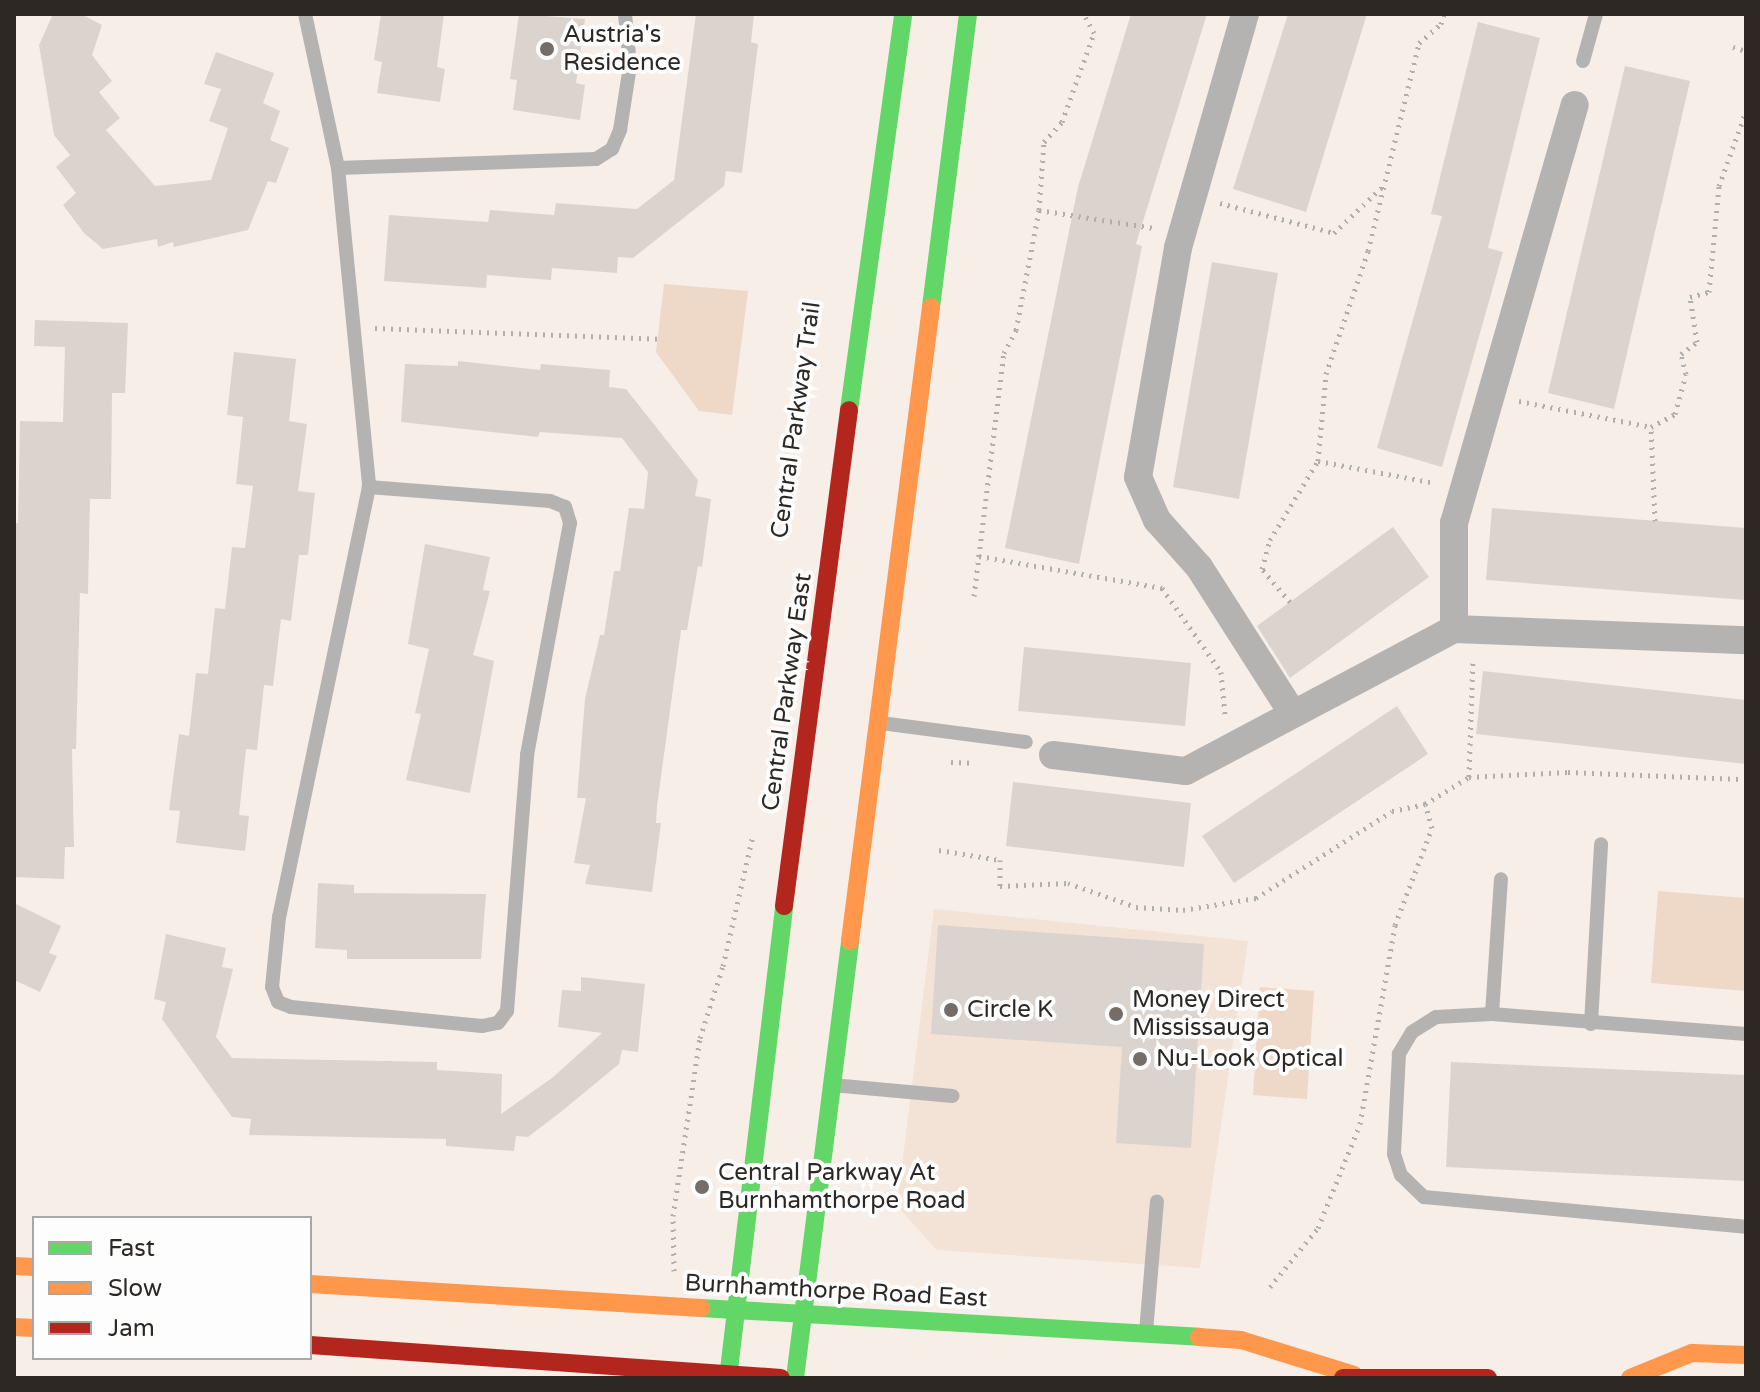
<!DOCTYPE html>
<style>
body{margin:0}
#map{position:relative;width:1760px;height:1392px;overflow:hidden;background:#f7eee7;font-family:"Varela Round",sans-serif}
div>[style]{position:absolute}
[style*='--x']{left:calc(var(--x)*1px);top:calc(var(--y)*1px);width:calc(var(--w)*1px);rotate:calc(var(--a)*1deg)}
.built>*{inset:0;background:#f3e2d6}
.green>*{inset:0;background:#eed8c8}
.building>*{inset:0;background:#dbd4ce}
.path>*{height:5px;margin-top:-2.5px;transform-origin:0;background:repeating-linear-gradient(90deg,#b1afad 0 2px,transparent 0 8px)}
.lane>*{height:14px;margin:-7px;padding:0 7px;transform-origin:7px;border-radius:7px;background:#b5b3b2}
.street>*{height:28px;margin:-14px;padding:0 14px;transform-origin:14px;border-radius:14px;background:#b5b3b2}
.fast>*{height:18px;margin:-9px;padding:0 9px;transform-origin:9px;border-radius:9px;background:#63d668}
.slow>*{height:18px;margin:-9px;padding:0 9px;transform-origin:9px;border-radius:9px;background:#ff974d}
.jam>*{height:18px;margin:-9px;padding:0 9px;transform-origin:9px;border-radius:9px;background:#b3261e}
.dots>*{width:22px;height:22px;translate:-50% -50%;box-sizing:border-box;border:4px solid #fdfdfd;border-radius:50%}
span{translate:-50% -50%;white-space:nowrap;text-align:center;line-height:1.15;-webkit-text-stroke:8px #fdfdfd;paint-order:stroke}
.poi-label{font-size:24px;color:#2e2824}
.left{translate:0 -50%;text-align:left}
.street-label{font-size:24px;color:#2e2824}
.frame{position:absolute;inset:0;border:16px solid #2e2824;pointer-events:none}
.legend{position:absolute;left:32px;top:1216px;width:280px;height:144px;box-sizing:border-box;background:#fdfdfd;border:2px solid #aaa8a6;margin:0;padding:10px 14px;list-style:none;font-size:24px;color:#2e2824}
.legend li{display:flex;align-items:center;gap:16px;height:40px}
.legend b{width:40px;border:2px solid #aaa8a6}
</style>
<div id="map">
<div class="built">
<div style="clip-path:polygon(934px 909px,1248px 941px,1200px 1268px,937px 1250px,897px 1206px)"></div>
</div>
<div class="green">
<div style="clip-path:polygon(664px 284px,748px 291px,732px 415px,699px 411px,656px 352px)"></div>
<div style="clip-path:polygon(1658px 891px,1746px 898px,1746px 991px,1651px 983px)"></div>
<div style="clip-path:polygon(1260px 987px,1314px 991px,1307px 1099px,1253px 1095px)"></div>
</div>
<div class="building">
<div style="clip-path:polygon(53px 14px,81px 14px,102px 25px,92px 55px,112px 81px,99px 92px,120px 118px,106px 130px,155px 186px,211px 180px,228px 128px,209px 121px,221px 89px,204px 84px,216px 52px,274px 73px,263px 103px,280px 111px,270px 140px,289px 148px,276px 183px,268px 181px,248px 230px,174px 247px,173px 242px,158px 247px,157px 239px,103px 249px,84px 233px,63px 205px,76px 193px,56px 167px,70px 155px,54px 135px,39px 45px)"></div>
<div style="clip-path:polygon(381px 14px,444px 14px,437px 67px,445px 69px,440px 102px,377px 93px,382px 62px,374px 60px)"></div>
<div style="clip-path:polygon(519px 14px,585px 19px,576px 83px,585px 85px,580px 120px,513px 110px,517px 80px,510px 79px)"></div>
<div style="clip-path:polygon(696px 14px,754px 14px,751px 42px,758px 44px,742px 173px,726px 171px,724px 186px,633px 258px,618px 257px,617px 273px,552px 268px,551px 280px,487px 275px,486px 288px,384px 281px,389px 215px,488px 222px,490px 210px,554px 215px,556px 203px,637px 209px,674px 180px)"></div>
<div style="clip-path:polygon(1131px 14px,1207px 14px,1136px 244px,1142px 246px,1079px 564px,1005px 548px,1078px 187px)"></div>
<div style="clip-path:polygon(1288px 14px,1367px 14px,1306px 212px,1233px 189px)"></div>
<div style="clip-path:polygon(1478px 22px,1540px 38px,1488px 248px,1503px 252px,1442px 467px,1377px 448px,1442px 216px,1431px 214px)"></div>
<div style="clip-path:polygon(1625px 66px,1690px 81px,1614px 409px,1548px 393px)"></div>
<div style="clip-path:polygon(1212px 262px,1278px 273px,1239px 499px,1173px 487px)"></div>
<div style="clip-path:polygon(35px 320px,128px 323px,125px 393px,112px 393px,111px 499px,90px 499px,88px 594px,80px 593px,76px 749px,72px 749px,74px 847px,65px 847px,64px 879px,14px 877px,14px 523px,18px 523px,20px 421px,63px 422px,65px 347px,34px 346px)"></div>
<div style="clip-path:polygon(234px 352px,296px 359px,289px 421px,307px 424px,298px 491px,315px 493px,308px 555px,299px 555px,291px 621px,281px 619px,273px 686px,264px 685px,257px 750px,246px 749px,239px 815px,249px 816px,245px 851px,176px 843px,180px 811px,169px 810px,179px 734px,189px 736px,196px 673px,208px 674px,215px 608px,225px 609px,232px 547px,245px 548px,253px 486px,236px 484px,243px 417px,227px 415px)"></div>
<div style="clip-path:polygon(458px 361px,540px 370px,541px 364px,610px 370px,609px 387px,626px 389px,698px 480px,695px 496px,711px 499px,702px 567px,698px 566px,687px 630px,681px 630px,657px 806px,656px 823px,661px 823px,652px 892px,585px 884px,590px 865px,574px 863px,586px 798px,577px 798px,585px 699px,600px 635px,604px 635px,614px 571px,620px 571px,629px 508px,644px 509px,648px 472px,622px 438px,540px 432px,538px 437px,401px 422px,405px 364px,458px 366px)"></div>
<div style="clip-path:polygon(1492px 508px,1746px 528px,1746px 600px,1486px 580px)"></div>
<div style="clip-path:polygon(1393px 527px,1429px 577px,1290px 678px,1257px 626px)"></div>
<div style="clip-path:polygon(425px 544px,490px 557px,483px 590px,490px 591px,473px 655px,494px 661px,470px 793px,406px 780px,421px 714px,415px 713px,429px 649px,408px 644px)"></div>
<div style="clip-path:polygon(1024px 647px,1191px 663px,1185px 726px,1018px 711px)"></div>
<div style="clip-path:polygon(1483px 671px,1746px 700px,1746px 764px,1476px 734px)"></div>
<div style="clip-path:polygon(1397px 706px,1428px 754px,1234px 883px,1202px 836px)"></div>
<div style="clip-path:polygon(1013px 782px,1191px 803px,1184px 867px,1006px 846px)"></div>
<div style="clip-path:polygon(318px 883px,354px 885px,354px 893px,486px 894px,481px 959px,347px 959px,347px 950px,315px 948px)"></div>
<div style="clip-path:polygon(14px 903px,61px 926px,49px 953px,57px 956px,40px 992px,14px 980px)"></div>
<div style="clip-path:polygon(938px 925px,1204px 944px,1191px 1148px,1116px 1143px,1122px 1047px,931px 1034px)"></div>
<div style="clip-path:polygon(166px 934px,226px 948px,222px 967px,233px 969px,216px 1037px,232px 1058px,437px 1062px,437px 1070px,502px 1074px,501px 1114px,552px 1078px,602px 1033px,558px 1027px,562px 990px,581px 991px,581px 977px,645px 984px,638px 1052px,622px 1050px,619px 1064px,562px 1111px,528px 1137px,516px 1136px,514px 1151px,446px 1146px,446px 1139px,249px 1135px,251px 1119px,232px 1117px,162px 1019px,166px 1002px,154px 999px)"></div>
<div style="clip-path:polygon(1451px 1062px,1746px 1075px,1746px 1181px,1446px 1167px)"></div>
</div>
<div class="path">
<div style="--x:1733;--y:47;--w:14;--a:17"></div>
<div style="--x:1220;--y:203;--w:118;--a:14.7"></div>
<div style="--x:1334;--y:233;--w:68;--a:-43.8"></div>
<div style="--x:1039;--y:210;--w:116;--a:8.9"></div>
<div style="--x:375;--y:328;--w:283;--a:2.2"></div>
<div style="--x:1519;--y:401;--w:135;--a:11.1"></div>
<div style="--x:1318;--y:461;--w:119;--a:10.6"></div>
<div style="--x:1655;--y:521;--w:94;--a:-92.4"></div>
<div style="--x:1651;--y:427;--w:27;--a:-28"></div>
<div style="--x:1675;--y:414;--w:41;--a:-74.6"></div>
<div style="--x:1686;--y:374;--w:21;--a:-104"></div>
<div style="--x:1681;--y:354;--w:20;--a:-37"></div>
<div style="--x:1697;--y:342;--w:46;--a:-98.8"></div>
<div style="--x:1690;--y:297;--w:20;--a:-15"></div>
<div style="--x:1709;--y:292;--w:106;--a:-84.6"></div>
<div style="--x:1719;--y:186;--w:80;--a:-70.2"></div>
<div style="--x:979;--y:556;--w:186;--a:9.9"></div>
<div style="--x:1162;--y:588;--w:103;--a:54.9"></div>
<div style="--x:1221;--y:672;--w:43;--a:84.7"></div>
<div style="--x:974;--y:596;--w:245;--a:-83"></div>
<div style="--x:1004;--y:353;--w:26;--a:-62"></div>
<div style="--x:1016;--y:330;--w:122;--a:-79.1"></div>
<div style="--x:1039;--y:210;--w:68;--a:-85.8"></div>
<div style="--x:1044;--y:142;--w:27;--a:-48"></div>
<div style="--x:1062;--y:122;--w:95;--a:-70.2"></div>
<div style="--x:1094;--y:33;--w:21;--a:-118"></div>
<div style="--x:1290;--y:602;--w:43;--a:-130.3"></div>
<div style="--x:1262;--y:569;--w:30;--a:-75"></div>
<div style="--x:1270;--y:540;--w:92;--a:-58.7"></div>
<div style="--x:1318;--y:461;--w:87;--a:-84.7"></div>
<div style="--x:1326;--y:374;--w:130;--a:-71.1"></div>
<div style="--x:1368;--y:251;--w:214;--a:-76.2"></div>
<div style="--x:1419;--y:43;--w:29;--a:-41"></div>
<div style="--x:1441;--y:24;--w:10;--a:-73"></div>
<div style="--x:951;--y:762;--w:23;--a:2"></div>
<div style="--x:1469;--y:777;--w:119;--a:-88.1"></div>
<div style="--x:939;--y:850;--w:62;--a:9.3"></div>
<div style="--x:1000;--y:860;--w:26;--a:90"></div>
<div style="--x:1000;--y:886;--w:68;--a:-2.5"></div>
<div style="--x:1068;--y:883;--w:72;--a:19.4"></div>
<div style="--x:1136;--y:907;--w:47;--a:3.7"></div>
<div style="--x:1183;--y:910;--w:74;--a:-9.3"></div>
<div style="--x:1256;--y:898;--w:161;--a:-32.6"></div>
<div style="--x:1392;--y:811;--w:34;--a:-12"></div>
<div style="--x:1425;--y:804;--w:52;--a:-31.5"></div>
<div style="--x:1469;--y:777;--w:99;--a:-2.9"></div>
<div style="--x:1568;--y:772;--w:178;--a:2.3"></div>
<div style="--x:674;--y:1271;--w:55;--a:-91"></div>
<div style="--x:673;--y:1216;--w:180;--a:-81.4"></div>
<div style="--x:700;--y:1038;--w:76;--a:-72.3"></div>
<div style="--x:723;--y:966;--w:134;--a:-77.1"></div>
<div style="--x:1270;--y:1287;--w:76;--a:-50.9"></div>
<div style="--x:1318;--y:1228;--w:112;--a:-68"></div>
<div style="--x:1360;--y:1124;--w:202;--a:-80"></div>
<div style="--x:1395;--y:925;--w:104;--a:-69.1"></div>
<div style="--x:1432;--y:828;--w:25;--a:-106"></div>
</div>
<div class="lane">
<div style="--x:305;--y:14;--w:157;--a:77.9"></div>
<div style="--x:338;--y:168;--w:321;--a:84.4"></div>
<div style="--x:369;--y:487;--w:439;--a:101.8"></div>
<div style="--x:279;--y:917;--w:70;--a:95.7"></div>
<div style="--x:272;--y:987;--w:16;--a:68"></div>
<div style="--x:278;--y:1002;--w:14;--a:21"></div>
<div style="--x:291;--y:1007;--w:192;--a:5.7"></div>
<div style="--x:482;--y:1026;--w:16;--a:-11"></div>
<div style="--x:498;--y:1023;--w:15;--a:-53"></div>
<div style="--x:507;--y:1011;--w:257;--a:-85.5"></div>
<div style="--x:527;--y:755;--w:236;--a:-79.5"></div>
<div style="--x:570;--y:523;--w:17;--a:-107"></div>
<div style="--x:565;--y:507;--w:16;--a:-158"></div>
<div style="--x:550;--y:501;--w:182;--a:-175.6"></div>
<div style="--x:1583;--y:61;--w:49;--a:-74.5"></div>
<div style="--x:338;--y:168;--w:258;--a:-2"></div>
<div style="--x:596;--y:159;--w:19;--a:-32"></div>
<div style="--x:612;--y:149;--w:21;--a:-67"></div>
<div style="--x:620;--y:130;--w:65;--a:-81.1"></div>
<div style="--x:630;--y:66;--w:52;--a:-95.5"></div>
<div style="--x:881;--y:723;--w:146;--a:7.5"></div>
<div style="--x:1492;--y:1014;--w:135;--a:-86.2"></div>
<div style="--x:1591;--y:1024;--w:180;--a:-86.8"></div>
<div style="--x:1746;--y:1034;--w:255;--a:-175.5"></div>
<div style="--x:1492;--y:1014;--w:56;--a:176.9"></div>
<div style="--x:1436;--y:1017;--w:28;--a:148"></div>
<div style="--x:1412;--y:1032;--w:26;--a:121"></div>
<div style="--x:1399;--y:1054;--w:100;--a:92.9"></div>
<div style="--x:1394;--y:1154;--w:22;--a:72"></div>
<div style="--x:1401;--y:1175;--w:32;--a:44"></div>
<div style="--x:1424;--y:1197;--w:323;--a:5.3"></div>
<div style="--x:832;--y:1085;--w:121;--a:5.2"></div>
<div style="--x:1146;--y:1332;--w:131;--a:-85.2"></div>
</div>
<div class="street">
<div style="--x:1245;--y:14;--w:243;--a:106"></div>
<div style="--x:1178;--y:248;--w:232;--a:99.9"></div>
<div style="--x:1138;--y:477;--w:47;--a:66.2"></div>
<div style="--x:1157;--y:520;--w:63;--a:48.2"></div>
<div style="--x:1199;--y:567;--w:174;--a:57.4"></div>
<div style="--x:1454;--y:629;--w:106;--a:-90"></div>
<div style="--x:1454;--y:523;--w:435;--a:-73.9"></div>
<div style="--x:1053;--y:755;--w:134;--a:6.9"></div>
<div style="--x:1186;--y:771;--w:303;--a:-27.9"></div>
<div style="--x:1454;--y:629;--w:292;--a:2.2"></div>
</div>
<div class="fast">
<div style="--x:931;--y:307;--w:295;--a:-82.8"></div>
<div style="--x:849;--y:410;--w:400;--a:-82.2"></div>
<div style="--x:701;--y:1308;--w:499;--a:3.3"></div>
<div style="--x:728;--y:1378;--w:475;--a:-83.2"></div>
<div style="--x:795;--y:1378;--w:440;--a:-82.8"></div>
</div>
<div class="slow">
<div style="--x:850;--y:941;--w:639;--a:-82.72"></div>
<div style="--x:14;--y:1266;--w:20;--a:3"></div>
<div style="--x:310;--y:1284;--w:392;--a:3.5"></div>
<div style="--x:14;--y:1327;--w:20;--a:3"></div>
<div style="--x:1199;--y:1337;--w:42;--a:4.1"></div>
<div style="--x:1241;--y:1340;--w:118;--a:17.2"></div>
<div style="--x:1630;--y:1378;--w:67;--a:-22"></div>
<div style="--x:1692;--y:1353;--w:54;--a:2.1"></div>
</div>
<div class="jam">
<div style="--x:784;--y:906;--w:500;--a:-82.53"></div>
<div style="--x:310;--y:1345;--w:472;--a:4"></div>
<div style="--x:1343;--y:1378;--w:145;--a:0"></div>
</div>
<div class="dots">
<div style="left:547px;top:49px;background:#746d68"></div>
<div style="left:951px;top:1010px;background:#746d68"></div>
<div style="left:1116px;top:1014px;background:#746d68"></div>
<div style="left:1140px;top:1059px;background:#746d68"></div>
<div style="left:702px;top:1187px;background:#746d68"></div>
</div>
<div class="poi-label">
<span class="left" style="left:563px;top:49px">Austria's<br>Residence</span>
<span class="left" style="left:1132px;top:1014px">Money Direct<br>Mississauga</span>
<span class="left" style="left:967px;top:1010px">Circle K</span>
<span class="left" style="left:1156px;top:1059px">Nu-Look Optical</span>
<span class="left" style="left:718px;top:1187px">Central Parkway At<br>Burnhamthorpe Road</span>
</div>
<div class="street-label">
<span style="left:796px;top:420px;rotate:-82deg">Central Parkway Trail</span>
<span style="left:787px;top:692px;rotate:-82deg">Central Parkway East</span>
<span style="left:836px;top:1291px;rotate:3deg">Burnhamthorpe Road East</span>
</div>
<div class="frame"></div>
<ul class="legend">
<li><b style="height:10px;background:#63d668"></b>Fast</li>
<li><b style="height:10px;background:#ff974d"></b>Slow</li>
<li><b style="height:10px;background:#b3261e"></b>Jam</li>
</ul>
</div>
